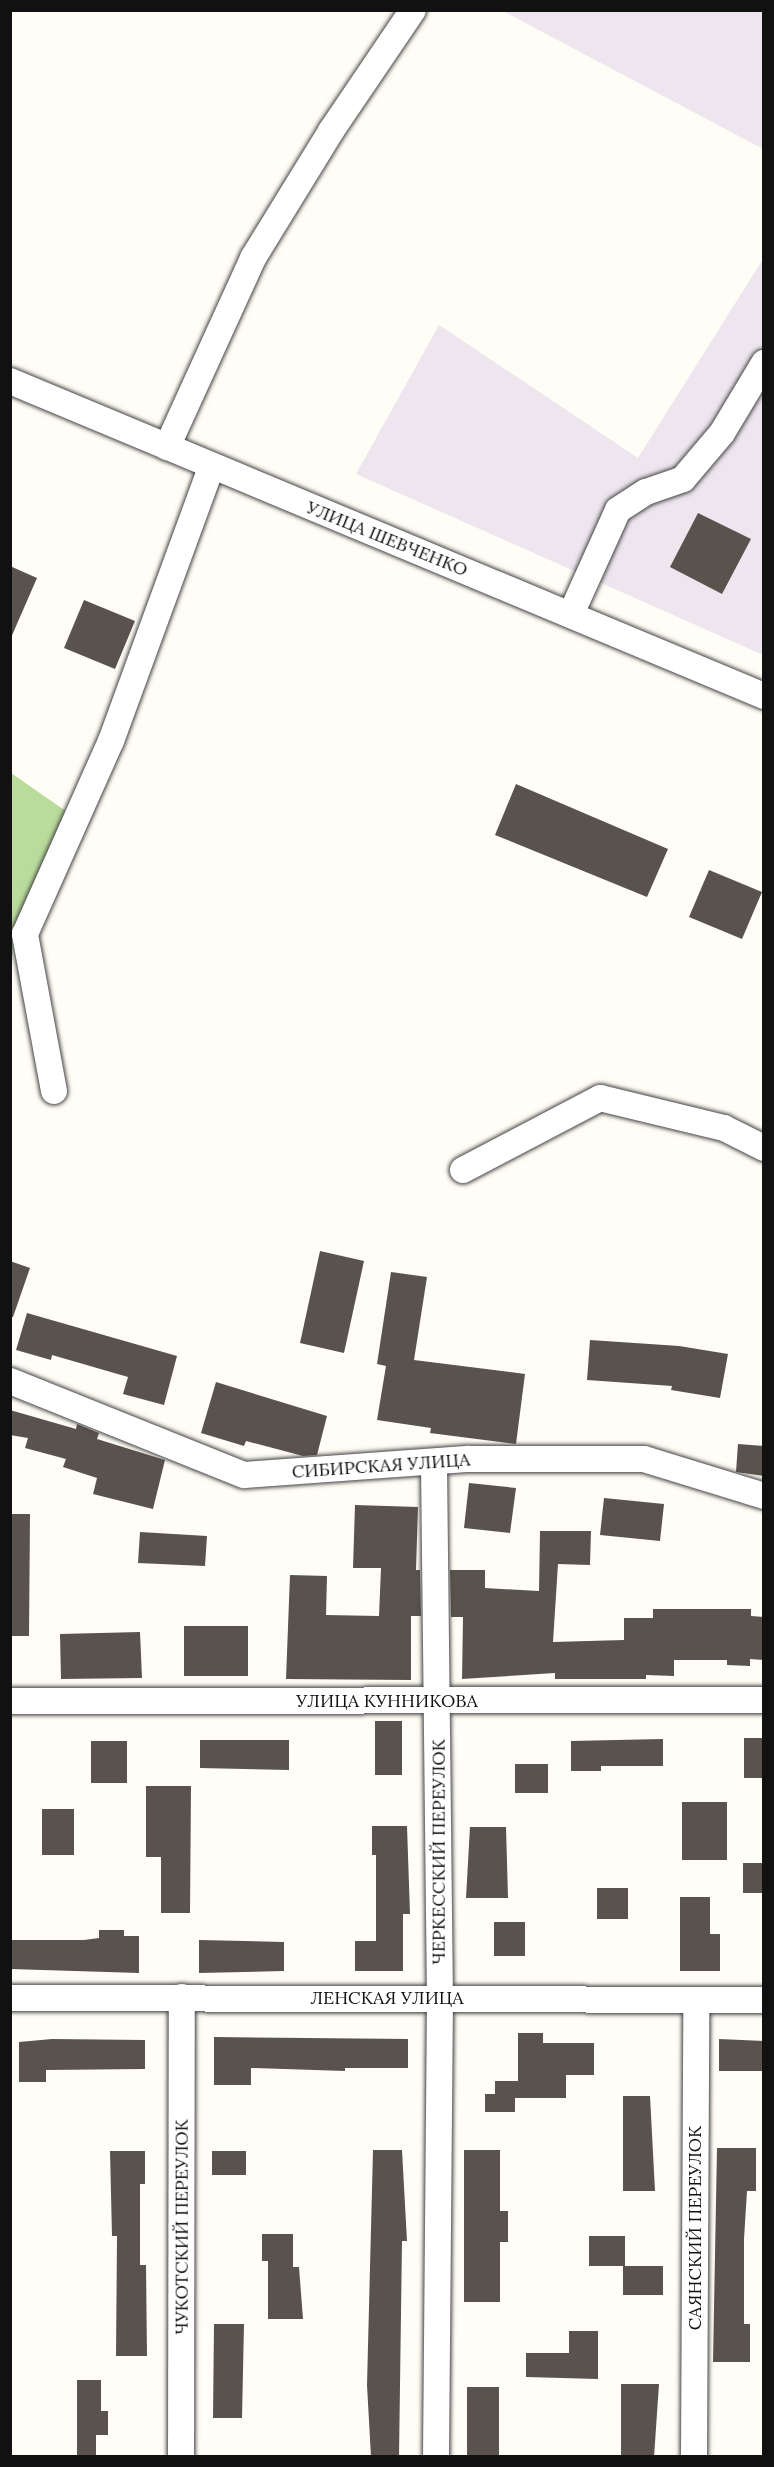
<!DOCTYPE html>
<meta charset="utf-8">
<style>
body{margin:0}
#map{position:relative;width:774px;height:2467px;overflow:hidden;background:#fffdf5;font-family:Lora,serif}
div>[style]{position:absolute}
[style*='--x']{left:calc(var(--x)*1px);top:calc(var(--y)*1px);width:calc(var(--w)*1px);rotate:calc(var(--a)*1deg)}
.industrial>*{inset:0;background:#eee6ef}
.forest>*{inset:0;background:#b9dc9c}
.building>*{inset:0;background:#5a524d}
.roads{filter:drop-shadow(0 0 2px #444) drop-shadow(0 0 2px #444)}
.minor>*{height:26px;margin:-13px;padding:0 13px;transform-origin:13px;border-radius:13px;background:#fff}
span{translate:-50% -50%;white-space:nowrap;text-align:center;line-height:1.15;-webkit-text-stroke:6px #fff;paint-order:stroke}
.street-label{font-size:18px;color:#111}
.frame{position:absolute;inset:0;border:12px solid #111;pointer-events:none}
</style>
<div id="map">
<div class="industrial">
<div style="clip-path:polygon(503px 11px,763px 11px,763px 149px)"></div>
<div style="clip-path:polygon(763px 259px,763px 655px,356px 474px,439px 325px,638px 458px)"></div>
</div>
<div class="forest">
<div style="clip-path:polygon(11px 773px,70px 814px,14px 942px,11px 975px)"></div>
</div>
<div class="building">
<div style="clip-path:polygon(698px 513px,751px 539px,722px 594px,670px 567px)"></div>
<div style="clip-path:polygon(10px 566px,37px 578px,10px 640px)"></div>
<div style="clip-path:polygon(84px 600px,135px 621px,115px 669px,64px 648px)"></div>
<div style="clip-path:polygon(516px 784px,668px 849px,647px 897px,495px 835px)"></div>
<div style="clip-path:polygon(709px 870px,762px 892px,742px 939px,689px 917px)"></div>
<div style="clip-path:polygon(320px 1251px,364px 1261px,344px 1353px,300px 1343px)"></div>
<div style="clip-path:polygon(10px 1261px,30px 1268px,13px 1317px,10px 1317px)"></div>
<div style="clip-path:polygon(391px 1272px,427px 1277px,414px 1360px,525px 1374px,516px 1444px,430px 1433px,431px 1428px,377px 1420px,386px 1366px,377px 1364px)"></div>
<div style="clip-path:polygon(27px 1313px,177px 1356px,164px 1405px,123px 1394px,128px 1377px,52px 1355px,51px 1360px,16px 1350px)"></div>
<div style="clip-path:polygon(590px 1340px,679px 1346px,728px 1354px,720px 1398px,671px 1390px,672px 1386px,587px 1380px)"></div>
<div style="clip-path:polygon(216px 1382px,327px 1416px,317px 1455px,303px 1456px,246px 1441px,244px 1446px,201px 1433px)"></div>
<div style="clip-path:polygon(10px 1410px,76px 1429px,77px 1424px,99px 1433px,97px 1439px,165px 1460px,153px 1509px,93px 1494px,97px 1478px,63px 1467px,66px 1459px,25px 1448px,28px 1438px,10px 1435px)"></div>
<div style="clip-path:polygon(738px 1444px,764px 1446px,764px 1476px,736px 1472px)"></div>
<div style="clip-path:polygon(469px 1483px,516px 1488px,510px 1533px,464px 1528px)"></div>
<div style="clip-path:polygon(604px 1498px,664px 1504px,660px 1541px,600px 1535px)"></div>
<div style="clip-path:polygon(355px 1505px,418px 1507px,416px 1570px,420px 1570px,421px 1616px,411px 1616px,411px 1680px,286px 1679px,290px 1575px,327px 1576px,326px 1615px,379px 1616px,381px 1568px,353px 1568px)"></div>
<div style="clip-path:polygon(10px 1514px,30px 1514px,29px 1636px,10px 1636px)"></div>
<div style="clip-path:polygon(540px 1531px,591px 1531px,590px 1565px,558px 1564px,553px 1642px,624px 1640px,624px 1618px,653px 1618px,653px 1609px,751px 1609px,751px 1616px,764px 1617px,764px 1660px,750px 1659px,750px 1666px,727px 1665px,727px 1660px,674px 1660px,674px 1676px,646px 1675px,646px 1679px,555px 1679px,555px 1673px,462px 1679px,463px 1617px,451px 1617px,450px 1570px,485px 1570px,485px 1588px,539px 1591px)"></div>
<div style="clip-path:polygon(140px 1532px,207px 1536px,205px 1566px,138px 1563px)"></div>
<div style="clip-path:polygon(184px 1626px,248px 1626px,248px 1676px,184px 1676px)"></div>
<div style="clip-path:polygon(140px 1632px,142px 1678px,61px 1679px,60px 1634px)"></div>
<div style="clip-path:polygon(375px 1721px,402px 1721px,402px 1775px,375px 1775px)"></div>
<div style="clip-path:polygon(744px 1738px,764px 1738px,764px 1778px,744px 1778px)"></div>
<div style="clip-path:polygon(663px 1739px,663px 1766px,601px 1766px,601px 1771px,571px 1771px,571px 1741px)"></div>
<div style="clip-path:polygon(200px 1740px,289px 1740px,289px 1770px,200px 1768px)"></div>
<div style="clip-path:polygon(91px 1741px,127px 1741px,127px 1783px,91px 1783px)"></div>
<div style="clip-path:polygon(515px 1764px,548px 1764px,548px 1793px,515px 1793px)"></div>
<div style="clip-path:polygon(146px 1786px,191px 1786px,190px 1913px,161px 1913px,161px 1857px,146px 1857px)"></div>
<div style="clip-path:polygon(682px 1802px,727px 1802px,727px 1860px,682px 1860px)"></div>
<div style="clip-path:polygon(42px 1809px,74px 1809px,74px 1855px,42px 1855px)"></div>
<div style="clip-path:polygon(372px 1826px,407px 1826px,410px 1914px,403px 1914px,403px 1971px,355px 1971px,355px 1941px,376px 1941px,376px 1855px,372px 1855px)"></div>
<div style="clip-path:polygon(470px 1827px,506px 1827px,508px 1898px,466px 1898px)"></div>
<div style="clip-path:polygon(743px 1863px,764px 1863px,764px 1893px,743px 1893px)"></div>
<div style="clip-path:polygon(597px 1888px,628px 1888px,628px 1919px,597px 1919px)"></div>
<div style="clip-path:polygon(680px 1897px,710px 1897px,710px 1934px,720px 1934px,720px 1971px,680px 1971px)"></div>
<div style="clip-path:polygon(494px 1922px,525px 1922px,525px 1956px,494px 1956px)"></div>
<div style="clip-path:polygon(99px 1930px,124px 1930px,124px 1936px,139px 1936px,139px 1973px,10px 1969px,10px 1940px,84px 1940px,99px 1938px)"></div>
<div style="clip-path:polygon(199px 1940px,284px 1942px,284px 1971px,199px 1973px)"></div>
<div style="clip-path:polygon(518px 2033px,543px 2033px,543px 2043px,594px 2043px,594px 2075px,566px 2075px,566px 2098px,515px 2098px,515px 2112px,485px 2112px,485px 2094px,495px 2094px,495px 2081px,518px 2081px)"></div>
<div style="clip-path:polygon(214px 2037px,408px 2039px,408px 2068px,345px 2068px,345px 2071px,251px 2068px,251px 2085px,214px 2085px)"></div>
<div style="clip-path:polygon(52px 2039px,145px 2040px,145px 2069px,46px 2070px,46px 2082px,19px 2082px,19px 2042px)"></div>
<div style="clip-path:polygon(719px 2039px,764px 2041px,764px 2071px,719px 2071px)"></div>
<div style="clip-path:polygon(623px 2096px,650px 2096px,655px 2191px,623px 2191px)"></div>
<div style="clip-path:polygon(717px 2148px,756px 2148px,756px 2191px,747px 2191px,744px 2239px,744px 2324px,750px 2324px,750px 2362px,713px 2362px)"></div>
<div style="clip-path:polygon(373px 2150px,402px 2150px,407px 2241px,402px 2241px,399px 2457px,371px 2457px,367px 2385px)"></div>
<div style="clip-path:polygon(464px 2150px,500px 2150px,500px 2211px,508px 2211px,508px 2242px,500px 2242px,500px 2302px,464px 2302px)"></div>
<div style="clip-path:polygon(110px 2151px,145px 2151px,145px 2184px,140px 2184px,140px 2265px,146px 2265px,147px 2356px,116px 2356px,117px 2236px,112px 2236px)"></div>
<div style="clip-path:polygon(212px 2151px,246px 2151px,246px 2175px,212px 2175px)"></div>
<div style="clip-path:polygon(262px 2234px,293px 2234px,293px 2267px,299px 2267px,303px 2319px,268px 2319px,268px 2261px,262px 2261px)"></div>
<div style="clip-path:polygon(589px 2236px,625px 2236px,625px 2266px,589px 2266px)"></div>
<div style="clip-path:polygon(623px 2266px,663px 2266px,663px 2295px,623px 2295px)"></div>
<div style="clip-path:polygon(214px 2324px,244px 2324px,242px 2418px,213px 2418px)"></div>
<div style="clip-path:polygon(569px 2331px,598px 2331px,598px 2379px,526px 2377px,526px 2353px,569px 2353px)"></div>
<div style="clip-path:polygon(77px 2380px,101px 2380px,101px 2411px,108px 2411px,108px 2435px,96px 2435px,96px 2457px,77px 2457px)"></div>
<div style="clip-path:polygon(621px 2384px,659px 2384px,654px 2457px,621px 2457px)"></div>
<div style="clip-path:polygon(467px 2387px,499px 2387px,499px 2457px,467px 2457px)"></div>
</div>
<div class="roads">
<div class="minor">
<div style="--x:10;--y:381;--w:817;--a:22.67"></div>
<div style="--x:167;--y:447;--w:208;--a:-65.5"></div>
<div style="--x:253;--y:258;--w:149;--a:-58.4"></div>
<div style="--x:331;--y:131;--w:146;--a:-55.9"></div>
<div style="--x:571;--y:614;--w:114;--a:-65.7"></div>
<div style="--x:618;--y:510;--w:33;--a:-33"></div>
<div style="--x:646;--y:492;--w:39;--a:-19"></div>
<div style="--x:683;--y:479;--w:60;--a:-49.7"></div>
<div style="--x:722;--y:433;--w:82;--a:-59"></div>
<div style="--x:54;--y:1091;--w:160;--a:-100.5"></div>
<div style="--x:25;--y:934;--w:211;--a:-66"></div>
<div style="--x:111;--y:741;--w:291;--a:-69.9"></div>
<div style="--x:463;--y:1170;--w:155;--a:-27.7"></div>
<div style="--x:600;--y:1098;--w:128;--a:13.6"></div>
<div style="--x:724;--y:1128;--w:45;--a:26.6"></div>
<div style="--x:10;--y:1381;--w:252;--a:21.9"></div>
<div style="--x:244;--y:1475;--w:226;--a:-4.1"></div>
<div style="--x:469;--y:1459;--w:175;--a:0"></div>
<div style="--x:644;--y:1459;--w:126;--a:17.1"></div>
<div style="--x:434;--y:1464;--w:534;--a:89.36"></div>
<div style="--x:440;--y:1998;--w:458;--a:90.5"></div>
<div style="--x:10;--y:1701;--w:754;--a:-0.08"></div>
<div style="--x:10;--y:1998;--w:754;--a:0.15"></div>
<div style="--x:181;--y:2456;--w:459;--a:-89.9"></div>
<div style="--x:694;--y:2456;--w:456;--a:-89.7"></div>
</div>
</div>
<div class="street-label">
<span style="left:387px;top:539px;rotate:22deg">УЛИЦА ШЕВЧЕНКО</span>
<span style="left:381px;top:1466px;rotate:-4deg">СИБИРСКАЯ УЛИЦА</span>
<span style="left:387px;top:1701px">УЛИЦА КУННИКОВА</span>
<span style="left:439px;top:1852px;rotate:-90deg">ЧЕРКЕССКИЙ ПЕРЕУЛОК</span>
<span style="left:387px;top:1998px">ЛЕНСКАЯ УЛИЦА</span>
<span style="left:182px;top:2227px;rotate:-90deg">ЧУКОТСКИЙ ПЕРЕУЛОК</span>
<span style="left:695px;top:2228px;rotate:-90deg">САЯНСКИЙ ПЕРЕУЛОК</span>
</div>
<div class="frame"></div>
</div>
